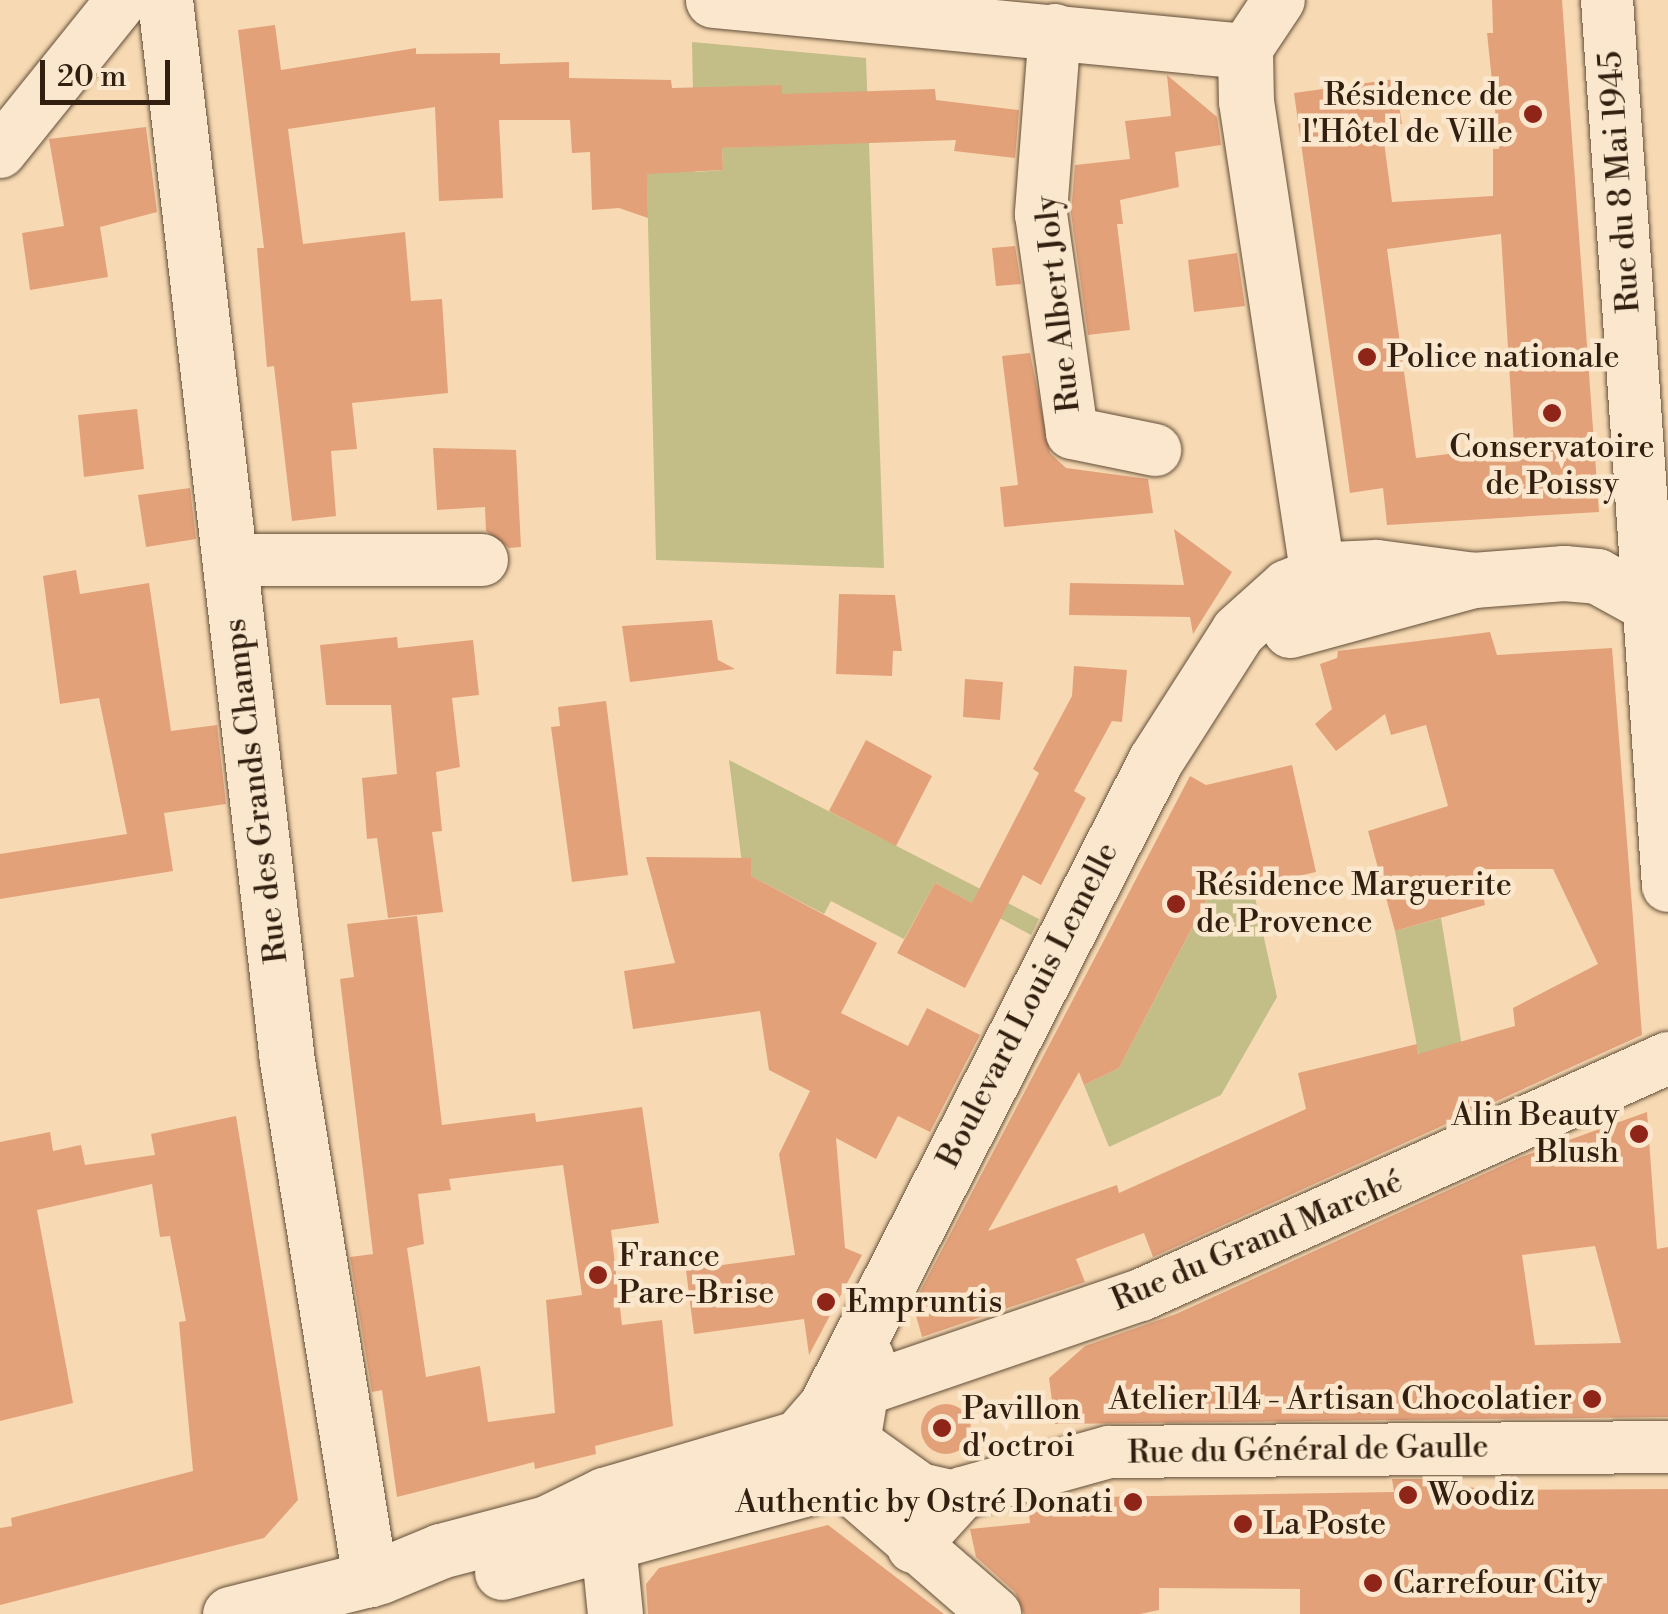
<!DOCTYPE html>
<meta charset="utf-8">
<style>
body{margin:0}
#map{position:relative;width:1668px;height:1614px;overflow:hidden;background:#f7dab3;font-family:"Libre Bodoni",serif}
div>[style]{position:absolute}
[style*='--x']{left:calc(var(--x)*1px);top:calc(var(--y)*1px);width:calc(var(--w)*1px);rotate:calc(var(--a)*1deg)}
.green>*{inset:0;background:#c3bd88}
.building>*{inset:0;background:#e3a17a}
.round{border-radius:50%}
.roads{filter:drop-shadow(0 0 2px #634e38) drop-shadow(0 0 2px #634e38)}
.minor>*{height:52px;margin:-26px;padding:0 26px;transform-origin:26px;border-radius:26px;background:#fae7ce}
.tertiary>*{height:55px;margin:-27.5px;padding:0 27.5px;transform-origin:27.5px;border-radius:27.5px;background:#fae7ce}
.dots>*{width:28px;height:28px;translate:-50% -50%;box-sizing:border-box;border:5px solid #fae7ce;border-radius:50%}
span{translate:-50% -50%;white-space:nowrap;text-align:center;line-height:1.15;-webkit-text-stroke:9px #fae7ce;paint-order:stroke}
.poi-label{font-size:32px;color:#321f0f}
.right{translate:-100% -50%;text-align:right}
.left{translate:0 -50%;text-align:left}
.street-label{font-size:32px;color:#321f0f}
.scale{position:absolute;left:40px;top:60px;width:130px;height:45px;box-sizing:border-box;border:5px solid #321f0f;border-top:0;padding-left:12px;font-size:30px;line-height:35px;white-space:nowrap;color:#321f0f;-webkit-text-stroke:8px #fae7ce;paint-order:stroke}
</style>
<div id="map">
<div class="green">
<div style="clip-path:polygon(692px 42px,866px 58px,884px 568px,656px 560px,646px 138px,696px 172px,723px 170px,722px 148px,782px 145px,782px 85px,693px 92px)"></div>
<div style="clip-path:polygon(729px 760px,1039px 919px,1031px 935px,935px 883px,904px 939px,831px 901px,824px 914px,743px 872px)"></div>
<div style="clip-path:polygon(1241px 834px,1277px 997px,1221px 1095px,1109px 1147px,1084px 1085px,1119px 1068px)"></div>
<div style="clip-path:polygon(1441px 918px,1464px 1059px,1422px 1072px,1395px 931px)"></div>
</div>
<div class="building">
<div style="clip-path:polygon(evenodd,1492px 0,1562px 0,1599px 512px,1387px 525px,1383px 488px,1350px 493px,1294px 93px,1395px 79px,1402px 124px,1382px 127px,1392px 202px,1493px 196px,1493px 149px,1499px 149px,1487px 33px,1493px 33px,1492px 0,1501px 234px,1514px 446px,1416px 458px,1387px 249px,1501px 234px)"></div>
<div style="clip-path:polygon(275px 25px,281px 70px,416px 48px,416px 54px,500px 53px,500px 64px,569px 62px,569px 78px,671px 80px,672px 88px,782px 85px,782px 94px,935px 89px,936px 100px,1019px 110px,1015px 158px,954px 151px,956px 140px,722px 148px,723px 170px,647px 174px,648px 218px,619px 208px,592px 210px,590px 152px,572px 153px,570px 120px,499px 120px,503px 198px,439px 201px,435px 107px,288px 129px,303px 244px,405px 232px,411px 301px,442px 299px,448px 393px,352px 403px,357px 449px,331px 451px,336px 516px,292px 521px,274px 366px,267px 367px,257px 248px,264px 248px,238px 30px)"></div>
<div style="clip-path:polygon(1167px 75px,1217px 117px,1221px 145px,1175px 152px,1179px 187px,1120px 200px,1123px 224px,1117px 224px,1130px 330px,1088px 335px,1071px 213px,1075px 165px,1130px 159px,1125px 121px,1171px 116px)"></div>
<div style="clip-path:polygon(146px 127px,157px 212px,100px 227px,108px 277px,30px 290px,22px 233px,64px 226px,49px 139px)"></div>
<div style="clip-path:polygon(1015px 246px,1021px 284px,996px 286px,992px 248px)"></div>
<div style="clip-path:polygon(1237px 253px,1245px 306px,1194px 312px,1188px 260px)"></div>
<div style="clip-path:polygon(1030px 353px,1050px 453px,1066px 468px,1148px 479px,1153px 513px,1004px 527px,1000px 487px,1018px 485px,1002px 356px)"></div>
<div style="clip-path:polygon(137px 409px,144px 469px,84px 477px,78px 415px)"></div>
<div style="clip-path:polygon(433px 448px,516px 450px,521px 547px,509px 548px,486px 531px,485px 507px,437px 510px)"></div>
<div style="clip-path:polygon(190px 488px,196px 539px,146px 547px,138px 495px)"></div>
<div style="clip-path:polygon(1174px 529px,1232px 572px,1193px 634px,1190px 617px,1069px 615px,1070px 583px,1184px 585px)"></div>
<div style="clip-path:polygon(76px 570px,80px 594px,149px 583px,171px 731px,217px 725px,226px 804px,164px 813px,173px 871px,0 899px,0 854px,127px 834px,99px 698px,60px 704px,43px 576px)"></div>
<div style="clip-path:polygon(839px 594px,895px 595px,902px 651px,893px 651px,892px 676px,836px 674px)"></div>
<div style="clip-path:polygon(712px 620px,718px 660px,735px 669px,630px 682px,622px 626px)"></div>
<div style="clip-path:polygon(1490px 632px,1497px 655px,1612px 648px,1642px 1035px,1153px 1257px,1144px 1233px,1076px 1259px,1085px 1282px,922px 1337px,913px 1305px,1190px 776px,1206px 785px,1292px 765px,1316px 872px,1208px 897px,1119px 1068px,1084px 1085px,1079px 1072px,988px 1231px,1117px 1185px,1119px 1193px,1306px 1109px,1298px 1073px,1417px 1044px,1418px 1054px,1515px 1026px,1513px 1008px,1598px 964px,1553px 869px,1478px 869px,1485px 905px,1395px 931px,1368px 831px,1448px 806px,1426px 725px,1391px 735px,1385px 714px,1336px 751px,1315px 724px,1332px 709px,1320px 664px,1337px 658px,1338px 651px)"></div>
<div style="clip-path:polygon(397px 637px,398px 648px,473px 640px,479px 695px,452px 698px,460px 767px,436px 772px,442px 831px,432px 832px,443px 912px,388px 918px,377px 838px,367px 839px,362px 778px,397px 774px,391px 705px,326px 705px,320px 645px)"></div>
<div style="clip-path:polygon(1074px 666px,1127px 670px,1122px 722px,1112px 721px,1074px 791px,1086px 798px,1041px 885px,1023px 875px,965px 988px,897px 953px,935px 883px,972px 903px,1039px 773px,1033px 769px,1072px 696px)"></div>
<div style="clip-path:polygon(965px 679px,1003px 682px,1000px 720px,963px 717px)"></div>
<div style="clip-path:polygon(606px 701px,628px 875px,572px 882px,551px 727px,560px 726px,558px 707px)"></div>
<div style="clip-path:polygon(866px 740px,932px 776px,896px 846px,829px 811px)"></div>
<div style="clip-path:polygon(646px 857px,751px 858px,751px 876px,877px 943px,841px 1013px,908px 1046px,927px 1008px,980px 1035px,930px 1132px,898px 1116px,876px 1159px,836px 1138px,845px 1248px,862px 1255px,809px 1355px,804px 1319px,694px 1334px,686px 1270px,795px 1255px,779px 1154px,810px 1091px,769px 1070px,760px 1011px,633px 1029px,624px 971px,675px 963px)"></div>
<div style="clip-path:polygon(evenodd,417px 916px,442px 1125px,535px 1113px,536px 1122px,642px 1107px,659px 1223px,611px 1230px,622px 1325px,662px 1320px,673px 1426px,595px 1446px,596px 1454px,535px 1469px,534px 1462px,397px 1497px,382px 1390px,372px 1392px,350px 1257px,373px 1254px,340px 979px,354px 977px,347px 924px,417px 916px,563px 1165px,582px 1295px,546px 1300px,555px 1413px,488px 1422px,480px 1366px,426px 1377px,407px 1248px,424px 1244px,418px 1194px,451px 1190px,449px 1179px,563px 1165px)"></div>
<div style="clip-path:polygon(evenodd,1647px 1112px,1657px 1249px,1668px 1247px,1668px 1417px,1055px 1424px,1049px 1378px,1085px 1346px,1176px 1314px,1521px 1157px,1647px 1112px,1595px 1246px,1621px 1343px,1535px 1345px,1522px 1255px,1595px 1246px)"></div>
<div style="clip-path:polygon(236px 1116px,298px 1500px,264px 1538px,0 1605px,0 1528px,12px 1526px,11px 1518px,193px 1471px,179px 1322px,186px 1321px,170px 1236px,160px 1237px,152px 1184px,37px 1210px,73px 1403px,0 1421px,0 1142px,50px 1132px,53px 1151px,81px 1145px,85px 1165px,155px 1155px,151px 1134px)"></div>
<div class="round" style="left:921px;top:1404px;width:50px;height:50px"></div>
<div style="clip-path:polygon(1392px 1479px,1459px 1479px,1460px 1486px,1491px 1490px,1668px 1489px,1668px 1614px,1300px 1614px,1300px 1589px,1159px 1588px,1159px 1610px,1140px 1614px,1024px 1614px,1015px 1592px,976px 1557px,970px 1529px,1030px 1523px,1029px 1513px,1097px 1497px,1394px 1492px)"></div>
<div style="clip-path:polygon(828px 1525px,944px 1614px,648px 1614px,646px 1584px,659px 1568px)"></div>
</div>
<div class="roads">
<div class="minor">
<div style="--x:1607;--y:0;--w:888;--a:86.06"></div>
<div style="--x:1055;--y:30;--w:185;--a:94.4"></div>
<div style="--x:1041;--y:214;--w:221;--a:81.9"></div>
<div style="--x:1072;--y:433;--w:85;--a:11.6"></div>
<div style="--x:1245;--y:51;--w:61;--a:-56.3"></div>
<div style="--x:0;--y:152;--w:195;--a:-51.2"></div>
<div style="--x:229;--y:560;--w:253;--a:0"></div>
<div style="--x:836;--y:1386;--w:27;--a:8"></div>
<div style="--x:863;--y:1390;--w:294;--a:-18.9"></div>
<div style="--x:1141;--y:1295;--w:578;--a:-24.21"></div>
<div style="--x:813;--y:1427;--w:24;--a:7"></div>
<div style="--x:837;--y:1430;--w:102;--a:35.4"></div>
<div style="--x:920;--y:1489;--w:36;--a:13"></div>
<div style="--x:796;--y:1441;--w:264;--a:41"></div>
<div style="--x:913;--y:1547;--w:73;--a:-47.8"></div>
<div style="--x:962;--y:1493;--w:153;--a:-15.6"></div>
<div style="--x:1109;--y:1452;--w:559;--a:-0.51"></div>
</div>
<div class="tertiary">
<div style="--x:165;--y:0;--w:1068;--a:83.44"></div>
<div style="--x:287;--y:1061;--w:525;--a:80.9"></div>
<div style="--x:713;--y:0;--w:534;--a:5.48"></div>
<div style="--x:1245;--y:51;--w:50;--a:88.9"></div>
<div style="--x:1246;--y:101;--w:522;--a:81.4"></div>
<div style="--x:1290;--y:630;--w:190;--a:-15.3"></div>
<div style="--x:1473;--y:580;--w:91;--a:-4.4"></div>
<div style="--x:1564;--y:573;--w:33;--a:5"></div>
<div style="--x:1597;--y:576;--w:81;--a:28.8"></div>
<div style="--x:502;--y:1572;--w:324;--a:-15.4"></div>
<div style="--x:814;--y:1486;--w:58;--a:-49.2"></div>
<div style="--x:852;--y:1442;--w:86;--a:-80.6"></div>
<div style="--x:230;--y:1614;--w:155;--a:-14.2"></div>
<div style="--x:380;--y:1576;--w:65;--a:-22.6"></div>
<div style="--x:440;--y:1551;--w:111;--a:-14.7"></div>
<div style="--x:547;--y:1523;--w:64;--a:-26.2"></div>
<div style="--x:604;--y:1495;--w:202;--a:-16.4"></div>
<div style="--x:798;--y:1438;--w:43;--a:-48.8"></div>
<div style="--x:826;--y:1406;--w:724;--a:-62.97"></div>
<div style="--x:1155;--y:761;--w:154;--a:-57.4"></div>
<div style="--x:1238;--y:631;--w:66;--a:-41.9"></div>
<div style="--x:1287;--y:587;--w:48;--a:-22.2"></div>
<div style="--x:1331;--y:569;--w:45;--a:-2.5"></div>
<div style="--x:1376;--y:567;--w:98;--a:7.6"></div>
<div style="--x:615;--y:1614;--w:70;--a:-95.7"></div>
<div style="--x:608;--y:1544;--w:37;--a:-68"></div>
</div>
</div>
<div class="dots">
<div style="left:1533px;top:114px;background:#8f2418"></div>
<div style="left:1367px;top:357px;background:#8f2418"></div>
<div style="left:1552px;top:413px;background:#8f2418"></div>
<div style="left:1176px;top:904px;background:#8f2418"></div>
<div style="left:1639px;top:1134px;background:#8f2418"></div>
<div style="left:598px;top:1275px;background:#8f2418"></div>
<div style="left:826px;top:1302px;background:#8f2418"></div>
<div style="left:1592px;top:1399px;background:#8f2418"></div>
<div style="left:942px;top:1428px;background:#8f2418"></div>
<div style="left:1408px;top:1495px;background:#8f2418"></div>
<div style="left:1133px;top:1502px;background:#8f2418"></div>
<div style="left:1243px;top:1524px;background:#8f2418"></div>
<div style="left:1373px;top:1583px;background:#8f2418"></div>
</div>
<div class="poi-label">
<span class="right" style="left:1513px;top:114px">Résidence de<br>l'Hôtel de Ville</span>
<span class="left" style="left:1387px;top:357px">Police nationale</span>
<span style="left:1552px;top:466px">Conservatoire<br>de Poissy</span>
<span class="left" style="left:1196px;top:904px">Résidence Marguerite<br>de Provence</span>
<span class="right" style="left:1619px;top:1134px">Alin Beauty<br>Blush</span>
<span class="left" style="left:618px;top:1275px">France<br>Pare-Brise</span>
<span class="left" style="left:846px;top:1302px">Empruntis</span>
<span class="right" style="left:1572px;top:1399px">Atelier 114 - Artisan Chocolatier</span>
<span class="left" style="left:962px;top:1428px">Pavillon<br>d'octroi</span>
<span class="left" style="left:1428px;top:1495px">Woodiz</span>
<span class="right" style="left:1113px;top:1502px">Authentic by Ostré Donati</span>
<span class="left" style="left:1263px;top:1524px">La Poste</span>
<span class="left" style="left:1393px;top:1583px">Carrefour City</span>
</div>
<div class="street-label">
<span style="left:1620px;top:182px;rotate:-94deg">Rue du 8 Mai 1945</span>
<span style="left:1058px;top:304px;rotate:-96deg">Rue Albert Joly</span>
<span style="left:256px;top:791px;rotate:-97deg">Rue des Grands Champs</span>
<span style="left:1028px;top:1005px;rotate:-63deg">Boulevard Louis Lemelle</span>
<span style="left:1257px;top:1241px;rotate:-23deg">Rue du Grand Marché</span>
<span style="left:1308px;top:1450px;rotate:-1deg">Rue du Général de Gaulle</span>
</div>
<div class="scale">20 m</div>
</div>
